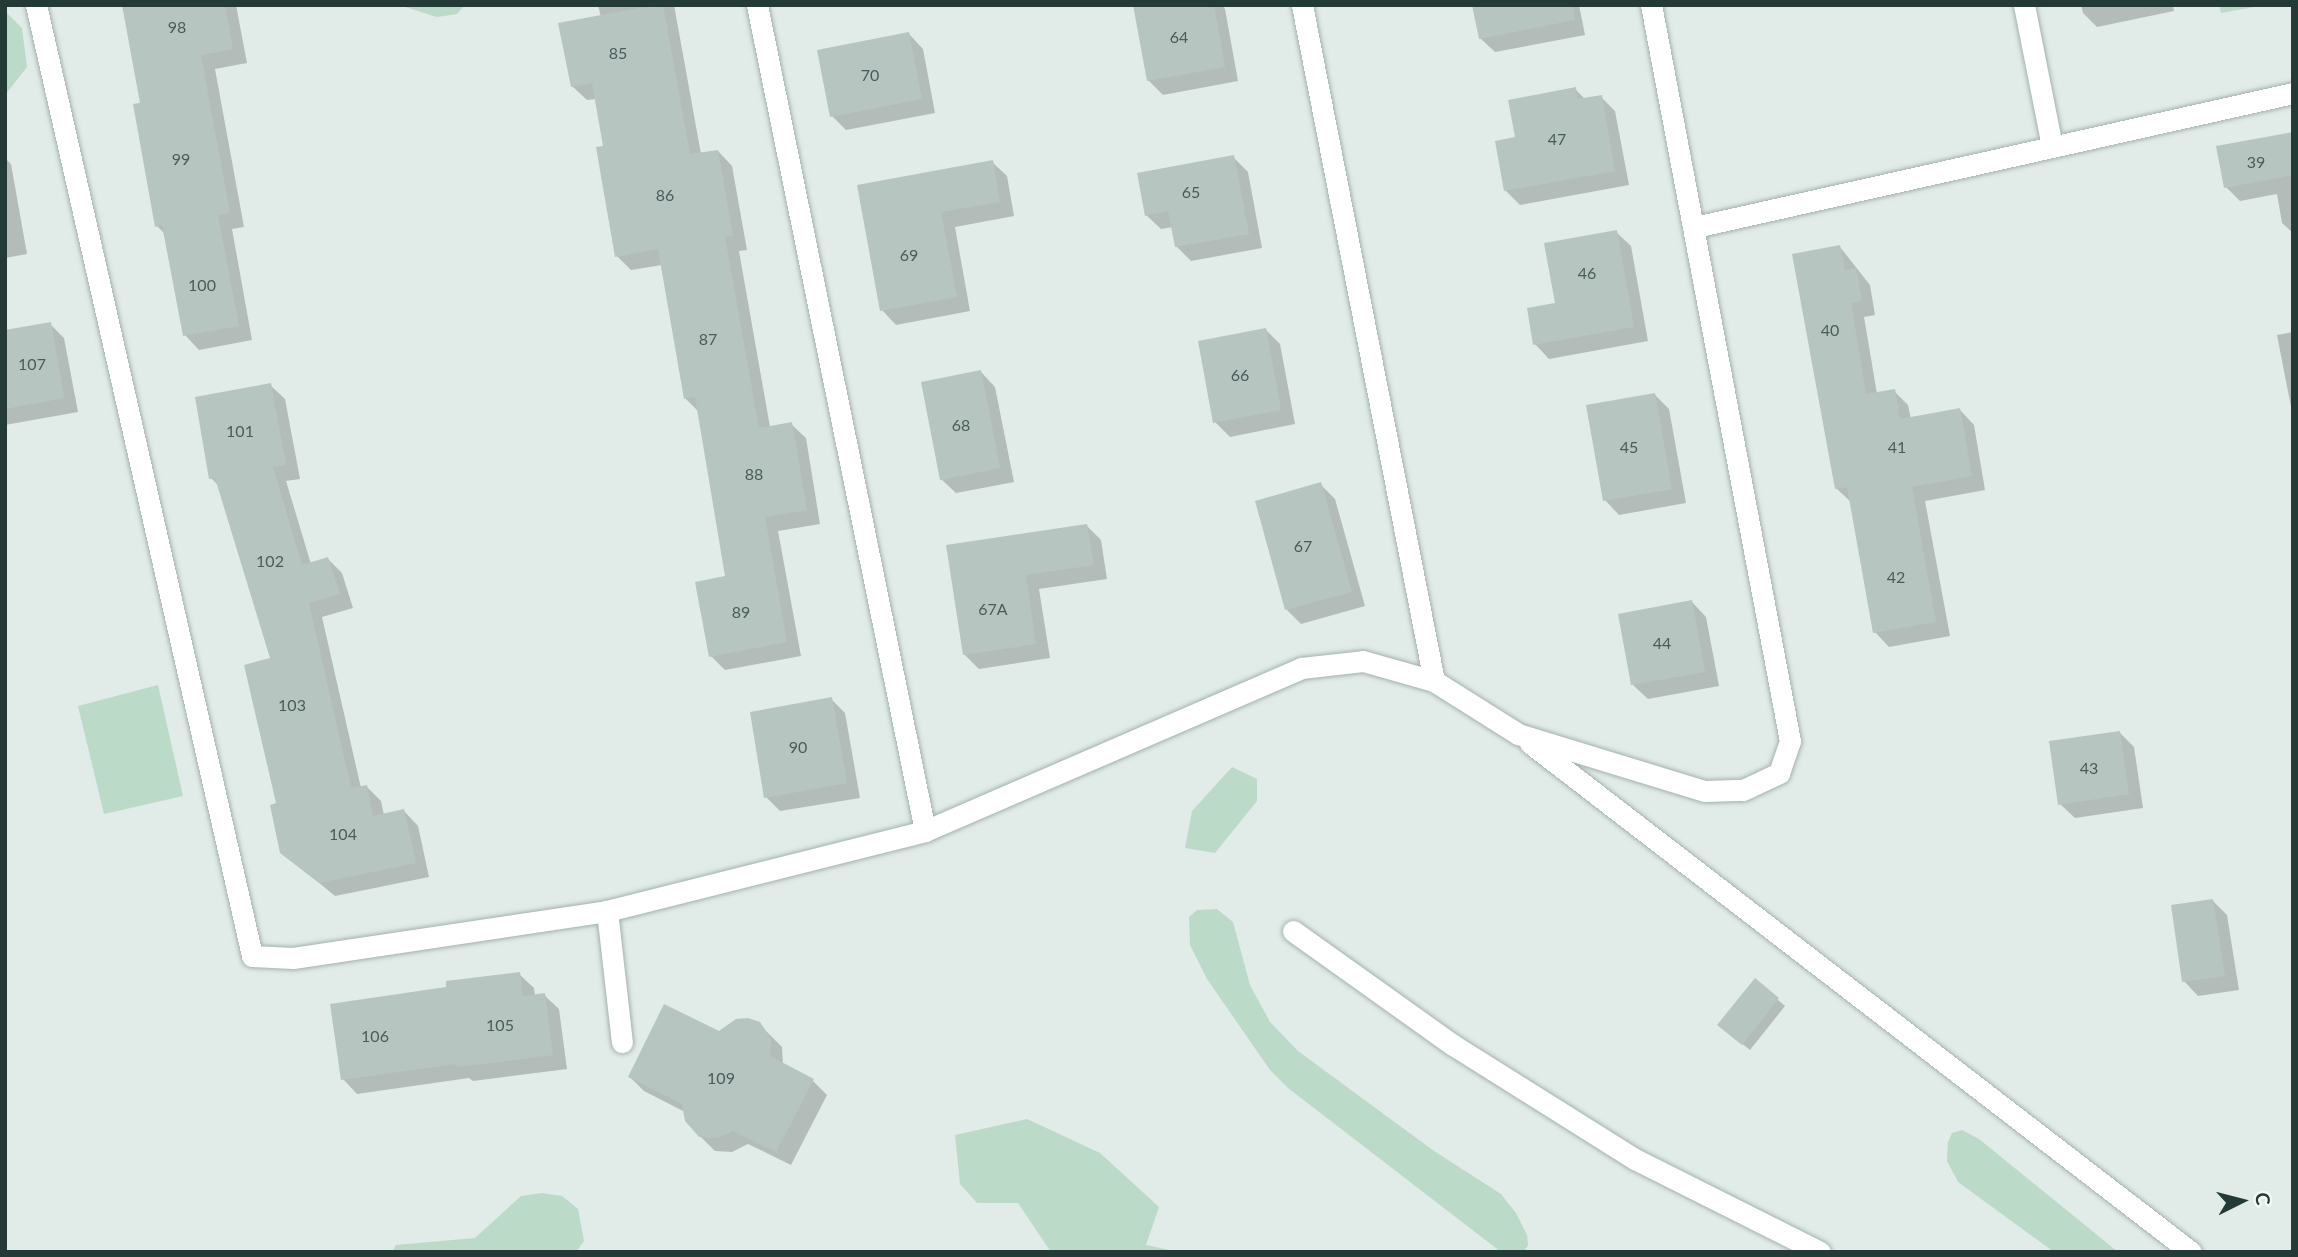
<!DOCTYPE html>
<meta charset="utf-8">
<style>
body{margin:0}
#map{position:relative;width:2298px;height:1257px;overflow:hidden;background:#e1ebe8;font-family:Lato,sans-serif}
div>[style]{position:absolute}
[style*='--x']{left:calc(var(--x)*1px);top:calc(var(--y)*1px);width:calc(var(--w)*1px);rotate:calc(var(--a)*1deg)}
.green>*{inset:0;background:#bcdac8}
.shadow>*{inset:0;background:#0003}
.building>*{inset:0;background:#b7c5c1}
.roads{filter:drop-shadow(0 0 2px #a4b2af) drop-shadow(0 0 2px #a4b2af)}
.minor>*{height:21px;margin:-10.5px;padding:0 10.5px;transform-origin:10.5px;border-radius:10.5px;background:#fff}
span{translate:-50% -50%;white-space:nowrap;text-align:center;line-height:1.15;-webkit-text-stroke:7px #f2f8f5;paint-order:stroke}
.number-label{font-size:16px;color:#485d5a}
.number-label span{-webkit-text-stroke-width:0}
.frame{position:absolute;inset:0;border:7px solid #233a37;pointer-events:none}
.north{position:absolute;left:2207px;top:1166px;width:70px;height:70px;-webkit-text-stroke:5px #f2f8f5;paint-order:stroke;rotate:84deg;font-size:19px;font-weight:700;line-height:28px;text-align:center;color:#233a37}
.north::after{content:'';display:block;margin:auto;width:24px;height:32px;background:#233a37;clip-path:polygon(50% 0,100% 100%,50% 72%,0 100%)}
</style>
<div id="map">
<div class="green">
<div style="clip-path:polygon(399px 5px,465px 5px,457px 14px,437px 17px)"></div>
<div style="clip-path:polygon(2219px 5px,2265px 5px,2221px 13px)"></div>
<div style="clip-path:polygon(5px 11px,22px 28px,27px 67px,5px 95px)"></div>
<div style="clip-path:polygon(158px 685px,183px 796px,104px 814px,78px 706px)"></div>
<div style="clip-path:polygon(1232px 767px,1257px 779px,1257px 801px,1215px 853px,1185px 848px,1192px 811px)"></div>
<div style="clip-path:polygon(1217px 909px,1233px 922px,1250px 985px,1270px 1022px,1298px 1051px,1434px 1151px,1501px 1194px,1516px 1213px,1527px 1235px,1528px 1245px,1524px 1252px,1501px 1252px,1288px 1088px,1270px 1070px,1207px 979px,1190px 945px,1189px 917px,1197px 910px)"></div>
<div style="clip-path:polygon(1027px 1119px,1100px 1153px,1159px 1207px,1146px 1245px,1179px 1252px,1051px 1252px,1018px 1203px,977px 1203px,960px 1184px,955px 1135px)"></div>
<div style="clip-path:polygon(1962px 1130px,1979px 1139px,2118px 1252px,2054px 1252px,1958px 1182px,1947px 1161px,1948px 1142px,1952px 1133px)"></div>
<div style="clip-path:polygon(542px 1193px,562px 1196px,578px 1209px,584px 1241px,576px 1252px,392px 1252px,396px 1245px,475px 1238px,521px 1196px)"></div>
</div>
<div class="shadow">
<div style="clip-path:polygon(124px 5px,236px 5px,247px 63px,215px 69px,244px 227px,232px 229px,252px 340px,199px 350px,185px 335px,166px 235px,157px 226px,142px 104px)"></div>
<div style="clip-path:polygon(598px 5px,674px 5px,701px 154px,718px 151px,732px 166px,747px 250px,739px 251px,770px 427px,791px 424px,806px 438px,820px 524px,778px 531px,801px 656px,725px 670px,711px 656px,727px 578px,699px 412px,685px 398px,662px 265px,631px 270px,617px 256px,605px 147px,596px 99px,587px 100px,572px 86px,601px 17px)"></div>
<div style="clip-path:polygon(1151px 5px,1222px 5px,1225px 9px,1238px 81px,1163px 95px,1148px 80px)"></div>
<div style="clip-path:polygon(1474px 5px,1579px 5px,1585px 35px,1495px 52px,1480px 38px)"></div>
<div style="clip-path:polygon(2081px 5px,2173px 5px,2174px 11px,2097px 27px,2083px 13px)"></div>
<div style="clip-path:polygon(909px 34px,923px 49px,935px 113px,846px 130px,832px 116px)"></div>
<div style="clip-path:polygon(1575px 89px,1585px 99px,1601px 97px,1615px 111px,1629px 185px,1520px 205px,1506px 191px)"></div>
<div style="clip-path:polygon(2293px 134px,2293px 233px,2282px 223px,2277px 194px,2240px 201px,2226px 187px)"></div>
<div style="clip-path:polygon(1233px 157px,1248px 172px,1262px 248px,1191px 261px,1176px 246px,1173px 227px,1161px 229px,1146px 215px)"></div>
<div style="clip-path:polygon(5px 158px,11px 164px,27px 254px,5px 258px)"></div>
<div style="clip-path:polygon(992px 162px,1007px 176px,1014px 216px,955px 227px,970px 311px,896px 325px,882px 310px,859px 186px)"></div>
<div style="clip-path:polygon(1616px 232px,1631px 246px,1648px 341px,1549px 359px,1535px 344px,1557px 305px)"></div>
<div style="clip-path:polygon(1840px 247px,1870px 285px,1875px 315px,1864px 317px,1877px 394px,1894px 391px,1908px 405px,1911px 419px,1960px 410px,1974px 425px,1985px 490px,1925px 501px,1950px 636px,1889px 647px,1875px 632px,1852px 503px,1836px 488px)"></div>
<div style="clip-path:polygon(50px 324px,64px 338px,78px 412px,5px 425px,5px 332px)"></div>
<div style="clip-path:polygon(1266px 330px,1280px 344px,1295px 424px,1230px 437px,1215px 422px)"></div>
<div style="clip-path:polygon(2293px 332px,2293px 417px,2277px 335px)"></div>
<div style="clip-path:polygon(981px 372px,995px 387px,1014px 482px,956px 493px,941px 479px)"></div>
<div style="clip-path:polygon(270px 385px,285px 399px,300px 479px,286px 481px,311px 564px,328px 559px,342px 573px,353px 608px,322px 617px,361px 788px,366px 786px,381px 801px,384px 815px,404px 811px,418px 826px,429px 877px,335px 896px,282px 852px,272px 660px,219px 486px,211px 478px)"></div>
<div style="clip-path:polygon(1655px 395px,1669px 409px,1686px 503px,1619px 515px,1605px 500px)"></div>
<div style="clip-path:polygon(1320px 484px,1335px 499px,1365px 606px,1301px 624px,1287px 610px)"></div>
<div style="clip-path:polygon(1087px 526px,1101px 540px,1107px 579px,1039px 589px,1050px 658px,979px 669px,964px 654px,948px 547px)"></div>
<div style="clip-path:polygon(1692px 602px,1706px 617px,1719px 686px,1648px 699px,1633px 685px)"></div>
<div style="clip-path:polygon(831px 699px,845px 713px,860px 798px,780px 811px,766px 797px)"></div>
<div style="clip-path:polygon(2120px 733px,2134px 747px,2143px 808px,2075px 818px,2060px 804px)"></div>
<div style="clip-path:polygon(2213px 901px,2227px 915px,2239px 990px,2198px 996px,2184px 981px)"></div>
<div style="clip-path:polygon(519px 974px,534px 988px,535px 996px,544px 995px,559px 1009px,567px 1069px,473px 1081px,469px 1078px,357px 1094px,343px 1079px,448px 988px)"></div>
<div style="clip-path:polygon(1755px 980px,1785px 1006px,1750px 1050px,1726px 1031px)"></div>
<div style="clip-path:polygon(759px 1024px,782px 1047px,783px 1065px,812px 1080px,827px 1095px,791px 1165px,748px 1144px,732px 1152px,715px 1151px,700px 1136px,685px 1112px,644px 1091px,630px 1077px,720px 1033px)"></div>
</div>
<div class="building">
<div style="clip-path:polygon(122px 5px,225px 5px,233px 49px,201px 55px,230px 213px,218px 215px,239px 326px,183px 336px,162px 225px,155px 227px,133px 104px,140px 103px)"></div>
<div style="clip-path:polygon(655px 5px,663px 5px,690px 154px,718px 150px,733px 236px,725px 237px,759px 428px,792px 422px,807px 510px,765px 517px,787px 642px,709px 657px,695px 582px,725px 576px,695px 397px,684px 399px,658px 249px,615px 257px,596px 147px,603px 146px,592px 83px,571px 87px,558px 23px)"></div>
<div style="clip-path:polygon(1133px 5px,1214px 5px,1225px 67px,1147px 81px)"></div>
<div style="clip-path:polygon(1472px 5px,1573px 5px,1575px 20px,1479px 39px)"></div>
<div style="clip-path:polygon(909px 32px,922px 99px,830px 117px,817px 50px)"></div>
<div style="clip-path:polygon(1576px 87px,1577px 99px,1602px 95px,1615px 171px,1504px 191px,1495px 141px,1515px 137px,1508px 100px)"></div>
<div style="clip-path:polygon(2293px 132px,2293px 175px,2224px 188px,2216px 146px)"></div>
<div style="clip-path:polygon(1234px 155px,1249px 234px,1175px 247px,1168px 211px,1145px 216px,1137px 173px)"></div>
<div style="clip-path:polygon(993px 160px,1000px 202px,941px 212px,957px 297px,880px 311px,857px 185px)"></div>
<div style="clip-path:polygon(1617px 230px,1634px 327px,1533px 345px,1527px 308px,1555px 303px,1544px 243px)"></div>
<div style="clip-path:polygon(1840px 245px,1845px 270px,1856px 268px,1862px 301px,1851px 303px,1866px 394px,1895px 389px,1900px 419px,1960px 408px,1972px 476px,1912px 487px,1936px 622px,1873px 633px,1847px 487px,1835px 489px,1792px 254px)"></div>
<div style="clip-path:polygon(51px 322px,64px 398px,5px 409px,5px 330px)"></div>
<div style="clip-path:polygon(1266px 328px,1281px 410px,1213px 423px,1198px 341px)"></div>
<div style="clip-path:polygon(981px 370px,1000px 468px,940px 480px,921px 382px)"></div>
<div style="clip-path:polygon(271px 383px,286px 465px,273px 467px,302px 565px,328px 557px,340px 594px,309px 603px,351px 788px,367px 785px,373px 816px,404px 809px,416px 863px,319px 883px,280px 853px,270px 805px,276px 803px,244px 665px,270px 658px,215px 478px,209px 479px,195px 397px)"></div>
<div style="clip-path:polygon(1655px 393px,1672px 489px,1603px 501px,1586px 405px)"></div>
<div style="clip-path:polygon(1321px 482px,1352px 592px,1285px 610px,1255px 501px)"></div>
<div style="clip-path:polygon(1087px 524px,1094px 565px,1026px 575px,1036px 644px,963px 655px,946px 545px)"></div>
<div style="clip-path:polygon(1692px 600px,1705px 672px,1631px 685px,1618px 614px)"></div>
<div style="clip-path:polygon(832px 697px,847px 783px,764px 798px,750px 712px)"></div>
<div style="clip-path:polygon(2120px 731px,2129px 794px,2058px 805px,2049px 741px)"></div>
<div style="clip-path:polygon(2213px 899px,2225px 976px,2182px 982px,2171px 905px)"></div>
<div style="clip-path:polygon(520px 972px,523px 996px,545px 993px,553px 1055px,457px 1067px,456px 1064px,341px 1080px,330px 1004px,446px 987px,446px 981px)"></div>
<div style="clip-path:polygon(1755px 978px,1779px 998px,1742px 1045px,1717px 1025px)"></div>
<div style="clip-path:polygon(664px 1004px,719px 1031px,736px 1019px,748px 1018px,760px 1022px,771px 1039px,770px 1056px,814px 1079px,776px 1152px,733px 1131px,717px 1138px,699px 1137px,685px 1121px,682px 1104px,628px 1077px)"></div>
</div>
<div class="roads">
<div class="minor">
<div style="--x:36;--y:5;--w:975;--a:77.2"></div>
<div style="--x:252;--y:956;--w:41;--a:2.8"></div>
<div style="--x:293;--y:958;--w:317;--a:-8.5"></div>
<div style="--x:607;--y:911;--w:328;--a:-14.1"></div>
<div style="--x:925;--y:831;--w:410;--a:-23.4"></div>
<div style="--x:1301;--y:668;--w:62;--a:-6.4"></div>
<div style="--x:1363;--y:661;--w:74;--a:15.7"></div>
<div style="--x:1434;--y:681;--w:99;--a:32.2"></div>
<div style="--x:1518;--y:734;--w:195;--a:17"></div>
<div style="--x:1705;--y:791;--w:38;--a:-2"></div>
<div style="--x:1743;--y:790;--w:40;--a:-25"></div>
<div style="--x:1779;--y:773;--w:34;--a:-71"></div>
<div style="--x:1790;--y:741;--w:749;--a:-100.69"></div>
<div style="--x:757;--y:5;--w:843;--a:78.5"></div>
<div style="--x:1302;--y:5;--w:689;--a:78.95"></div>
<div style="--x:2024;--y:5;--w:144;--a:78.8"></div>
<div style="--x:1695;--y:227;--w:613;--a:-12.63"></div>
<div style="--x:1530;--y:743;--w:834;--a:37.6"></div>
<div style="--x:607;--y:911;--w:132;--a:83.5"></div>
<div style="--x:1293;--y:931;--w:196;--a:35.5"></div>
<div style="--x:1453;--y:1045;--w:215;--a:32.1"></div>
<div style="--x:1635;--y:1159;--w:207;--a:26.7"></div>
</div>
</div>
<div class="number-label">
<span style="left:177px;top:27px">98</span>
<span style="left:1179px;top:37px">64</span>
<span style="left:618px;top:53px">85</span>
<span style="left:870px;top:75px">70</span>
<span style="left:1557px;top:139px">47</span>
<span style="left:181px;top:159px">99</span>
<span style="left:2256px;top:162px">39</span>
<span style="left:1191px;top:192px">65</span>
<span style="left:665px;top:195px">86</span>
<span style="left:909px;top:255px">69</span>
<span style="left:1587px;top:273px">46</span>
<span style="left:202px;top:285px">100</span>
<span style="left:1830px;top:330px">40</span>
<span style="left:708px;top:339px">87</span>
<span style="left:32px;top:364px">107</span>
<span style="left:1240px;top:375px">66</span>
<span style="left:961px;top:425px">68</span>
<span style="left:240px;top:431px">101</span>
<span style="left:1629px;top:447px">45</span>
<span style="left:1897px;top:447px">41</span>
<span style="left:754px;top:474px">88</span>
<span style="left:1303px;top:546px">67</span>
<span style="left:270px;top:561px">102</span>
<span style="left:1896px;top:577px">42</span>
<span style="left:993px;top:609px">67А</span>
<span style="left:741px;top:612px">89</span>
<span style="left:1662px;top:643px">44</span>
<span style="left:292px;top:705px">103</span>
<span style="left:798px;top:747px">90</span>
<span style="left:2089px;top:768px">43</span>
<span style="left:343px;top:834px">104</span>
<span style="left:500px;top:1025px">105</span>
<span style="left:375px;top:1036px">106</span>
<span style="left:721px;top:1078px">109</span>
</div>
<div class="frame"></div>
<div class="north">С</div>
</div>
